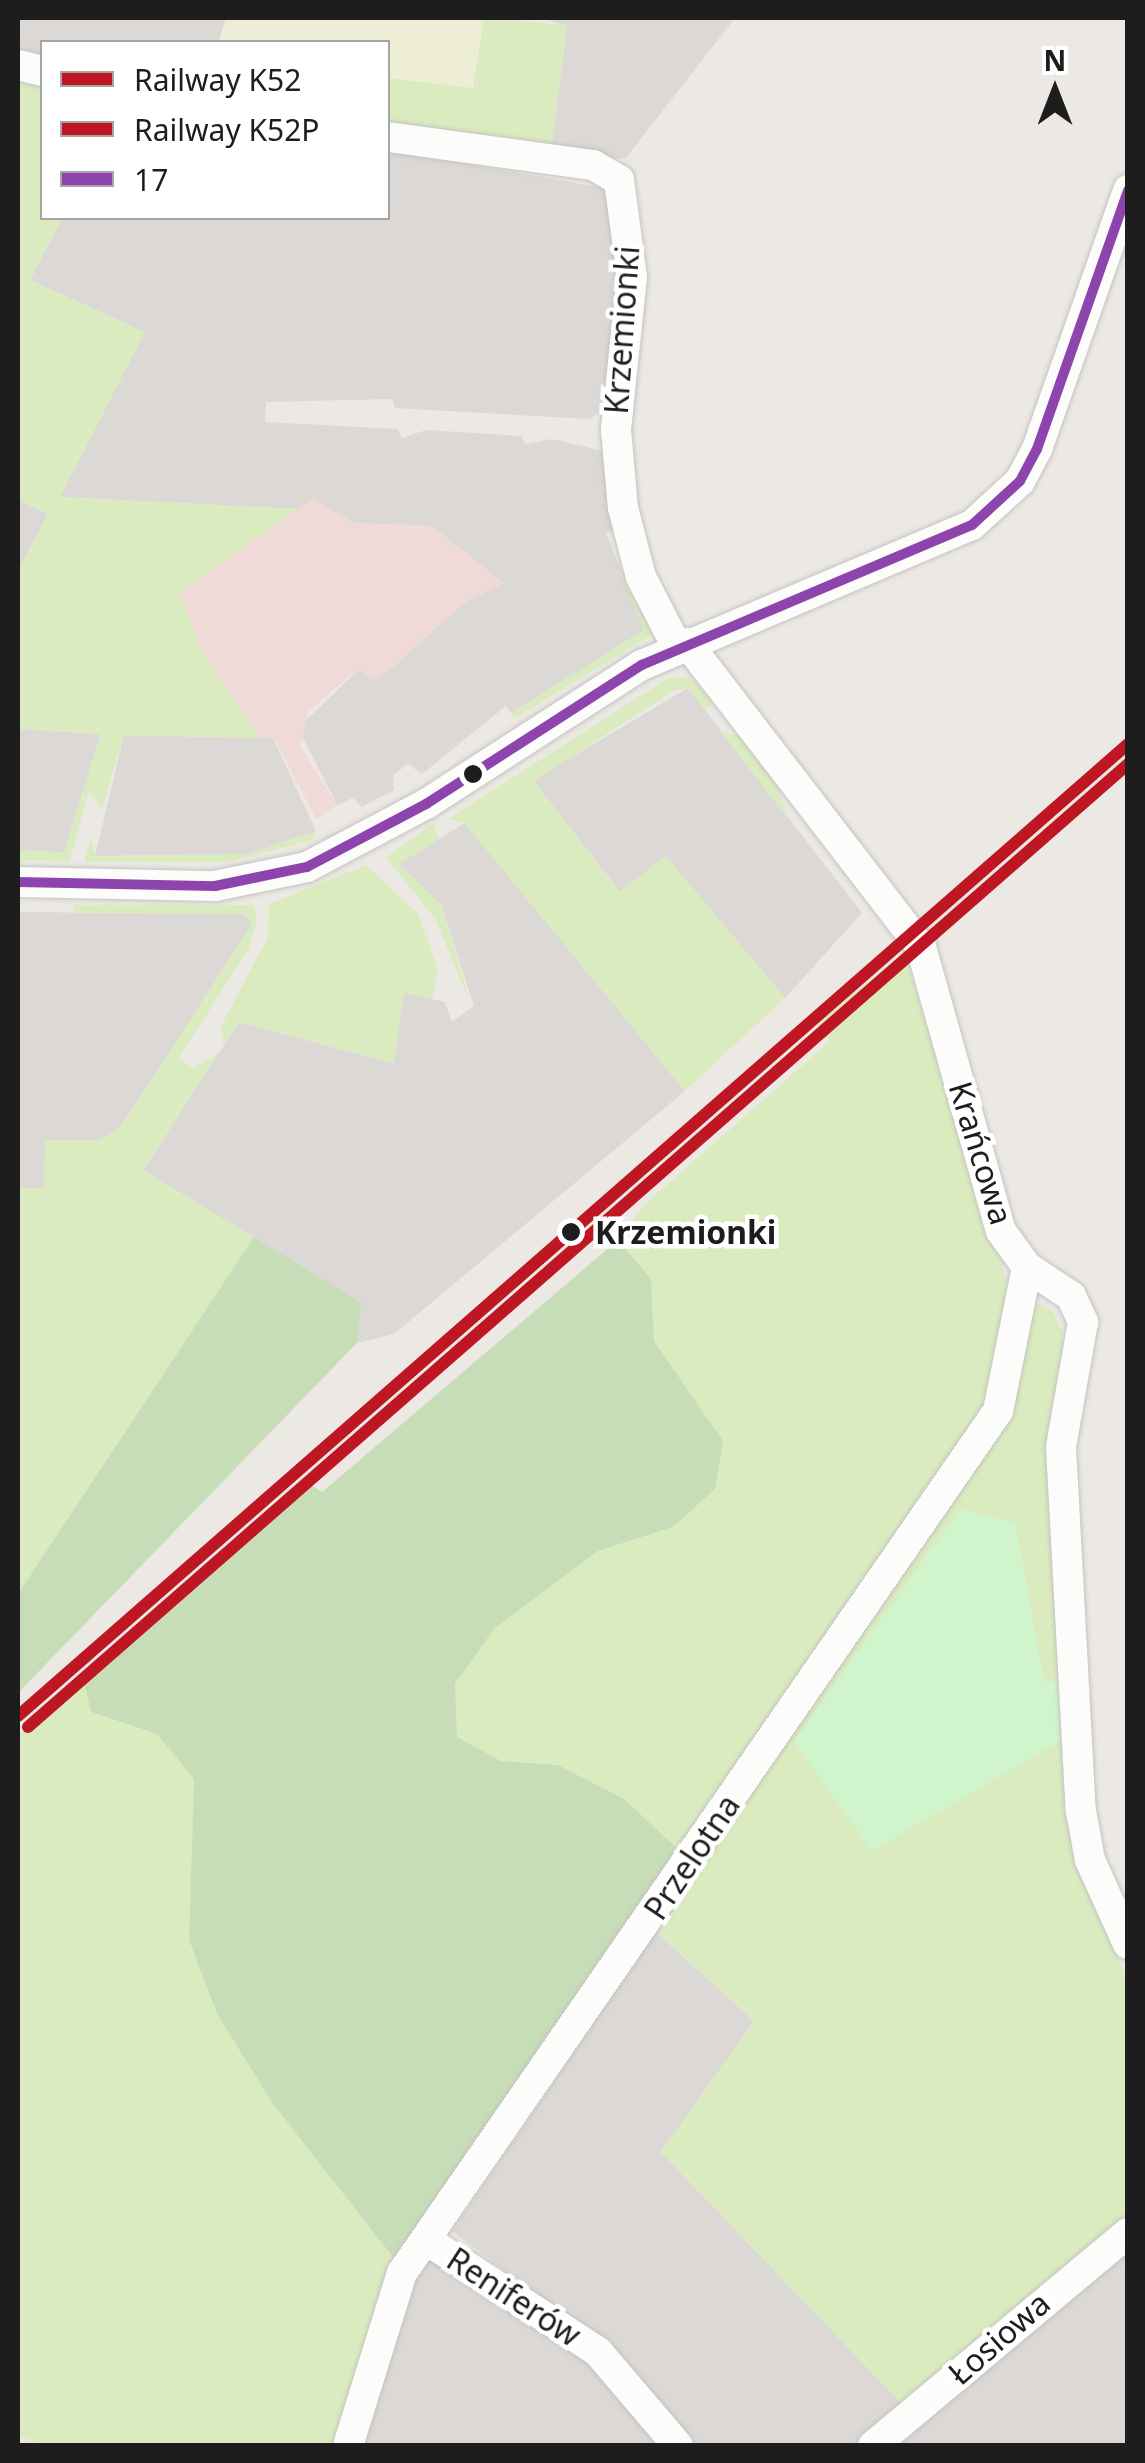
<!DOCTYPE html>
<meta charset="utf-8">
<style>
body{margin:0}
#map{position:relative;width:1145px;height:2463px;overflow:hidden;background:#ece9e4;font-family:"Noto Sans",sans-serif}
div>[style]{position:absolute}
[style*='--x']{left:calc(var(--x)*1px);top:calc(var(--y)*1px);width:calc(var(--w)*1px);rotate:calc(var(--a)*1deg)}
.residential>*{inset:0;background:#dbd8d6}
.commercial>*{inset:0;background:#efdad8}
.farmland>*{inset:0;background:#eeedd6}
.grass>*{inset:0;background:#daecbf}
.forest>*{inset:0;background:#c7ddb7}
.park>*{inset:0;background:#d0f5cd}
.roads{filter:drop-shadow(0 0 2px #c4c3c1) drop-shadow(0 0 2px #c4c3c1)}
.minor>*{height:30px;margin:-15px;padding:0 15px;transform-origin:15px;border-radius:15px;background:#fcfcfb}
.bus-1>*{height:10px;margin:-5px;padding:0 5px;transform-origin:5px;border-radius:5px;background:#8e44ad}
.rail-1>*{height:12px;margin:-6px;padding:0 6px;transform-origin:6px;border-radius:6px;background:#be1622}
.rail-2>*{height:12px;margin:-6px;padding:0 6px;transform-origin:6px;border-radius:6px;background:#be1622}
.dots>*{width:28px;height:28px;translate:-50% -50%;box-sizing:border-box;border:5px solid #fff;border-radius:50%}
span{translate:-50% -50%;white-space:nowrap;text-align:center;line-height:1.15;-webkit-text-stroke:9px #fff;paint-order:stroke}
.street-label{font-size:32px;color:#1d1d1d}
.stop-label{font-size:32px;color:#1d1d1d;font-weight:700}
.left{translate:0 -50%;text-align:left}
.frame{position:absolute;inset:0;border:20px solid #1d1d1d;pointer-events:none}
.legend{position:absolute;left:40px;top:40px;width:350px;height:180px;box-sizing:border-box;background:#fff;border:2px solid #a5a5a5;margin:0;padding:12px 18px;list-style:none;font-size:30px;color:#1d1d1d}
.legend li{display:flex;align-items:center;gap:20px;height:50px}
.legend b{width:50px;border:2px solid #a5a5a5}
.north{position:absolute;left:1005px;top:40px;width:100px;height:100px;-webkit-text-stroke:8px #fff;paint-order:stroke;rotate:0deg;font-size:28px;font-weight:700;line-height:40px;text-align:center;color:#1d1d1d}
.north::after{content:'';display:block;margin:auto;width:35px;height:45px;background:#1d1d1d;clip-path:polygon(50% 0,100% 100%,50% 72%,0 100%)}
</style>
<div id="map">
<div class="residential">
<div style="clip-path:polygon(18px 18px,226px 18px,219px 42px,42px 42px,42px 54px,18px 49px)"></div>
<div style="clip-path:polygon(542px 18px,735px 18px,625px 159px,551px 151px,567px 26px)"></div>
<div style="clip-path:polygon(388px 150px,604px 188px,618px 262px,605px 410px,589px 419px,395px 408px,392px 399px,266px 402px,265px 422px,398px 429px,402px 438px,426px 430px,521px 436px,525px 444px,552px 439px,607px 452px,614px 529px,606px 533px,645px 630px,511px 713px,506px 706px,422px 774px,408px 764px,393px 775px,394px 790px,362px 807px,353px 798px,337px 805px,298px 728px,359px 669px,392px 668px,462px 604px,503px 583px,432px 526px,354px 523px,312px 499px,298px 509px,60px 497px,144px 332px,30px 280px,62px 218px,388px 218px)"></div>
<div style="clip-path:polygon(18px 500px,48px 514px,18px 571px)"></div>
<div style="clip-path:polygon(688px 688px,862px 913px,785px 998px,666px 857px,620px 892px,533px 780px)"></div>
<div style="clip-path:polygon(18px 729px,101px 734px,64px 853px,18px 850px)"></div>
<div style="clip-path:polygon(124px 735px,273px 738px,316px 831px,249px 854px,95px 856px)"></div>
<div style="clip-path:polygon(465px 823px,685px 1091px,394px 1334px,357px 1343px,360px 1303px,143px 1170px,239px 1022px,393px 1063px,404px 992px,445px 1002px,452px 1022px,474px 1006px,441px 905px,398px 864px)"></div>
<div style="clip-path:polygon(18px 912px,245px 914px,253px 924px,120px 1128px,99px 1140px,46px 1140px,45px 1189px,18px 1188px)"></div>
<div style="clip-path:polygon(656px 1932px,754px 2021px,661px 2152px,903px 2405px,858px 2445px,688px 2445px,583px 2329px,452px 2231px)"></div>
<div style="clip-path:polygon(1127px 2244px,1127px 2445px,890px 2446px)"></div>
<div style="clip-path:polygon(428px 2261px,444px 2261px,556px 2328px,665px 2446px,356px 2446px,413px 2269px)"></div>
</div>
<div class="commercial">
<div style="clip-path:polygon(312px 499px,354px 523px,432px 526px,504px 583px,462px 604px,392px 669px,370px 680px,358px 669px,309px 711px,300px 746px,337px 805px,316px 819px,274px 738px,261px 738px,202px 654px,180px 592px)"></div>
</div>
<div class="farmland">
<div style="clip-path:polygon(226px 18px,484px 18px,473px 89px,388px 78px,388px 42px,219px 42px)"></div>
</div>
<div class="grass">
<div style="clip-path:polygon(484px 18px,567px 25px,551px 151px,388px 128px,388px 78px,473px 88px)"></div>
<div style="clip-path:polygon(18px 73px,42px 80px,42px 218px,62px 218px,30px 280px,145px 332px,60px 497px,298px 509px,180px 592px,202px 654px,261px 738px,124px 735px,102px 808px,89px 792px,69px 862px,18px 860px,18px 850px,64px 852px,101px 734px,18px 729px,18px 571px,48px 514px,18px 500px)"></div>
<div style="clip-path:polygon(629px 572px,653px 634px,514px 719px,511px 713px,644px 630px,620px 573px)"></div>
<div style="clip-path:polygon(668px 678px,690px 678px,713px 701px,704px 711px,689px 688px,675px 690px,534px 781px,619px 892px,666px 856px,785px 998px,685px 1091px,465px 824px,448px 819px)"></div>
<div style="clip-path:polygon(720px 731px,740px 736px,774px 779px,789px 820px)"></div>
<div style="clip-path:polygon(433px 823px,439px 839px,399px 864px,441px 905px,472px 1007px,435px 919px,386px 858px)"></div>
<div style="clip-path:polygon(316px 831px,313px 840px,229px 862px,84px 862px,91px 836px,95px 856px,249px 854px)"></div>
<div style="clip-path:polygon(366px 865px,418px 914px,438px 969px,432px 999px,404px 993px,394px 1063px,239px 1022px,224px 1044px,221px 1026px,268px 937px,269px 904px)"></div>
<div style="clip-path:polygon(74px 905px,254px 905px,257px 921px,248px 950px,178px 1059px,193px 1068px,218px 1054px,143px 1170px,254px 1237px,18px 1594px,18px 1188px,44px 1188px,45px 1140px,99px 1140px,120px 1128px,252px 924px,245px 914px,74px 913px)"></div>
<div style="clip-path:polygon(904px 953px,1007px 1283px,992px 1410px,684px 1855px,624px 1800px,558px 1765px,501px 1761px,457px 1738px,455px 1684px,494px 1629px,598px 1551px,673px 1527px,723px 1441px,654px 1341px,651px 1279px,618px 1240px,643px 1206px,830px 1041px,817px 1024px)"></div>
<div style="clip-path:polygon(1031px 1300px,1053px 1311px,1062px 1330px,1062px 1680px,1044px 1683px,1015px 1523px,960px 1510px,1065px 1738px,1094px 1892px,1127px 1981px,1127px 2218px,903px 2405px,661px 2152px,754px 2021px,657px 1932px,823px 1669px,999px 1426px)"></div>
<div style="clip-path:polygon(83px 1678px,91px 1712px,157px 1734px,194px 1779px,189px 1940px,217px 2014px,273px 2104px,396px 2261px,340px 2445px,45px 2445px,18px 2436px,18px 1736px)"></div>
</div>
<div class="forest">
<div style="clip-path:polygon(254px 1237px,361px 1303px,357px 1343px,18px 1693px,18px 1594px)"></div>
<div style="clip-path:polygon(618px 1240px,651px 1279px,654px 1341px,723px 1441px,715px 1489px,673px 1527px,598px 1551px,494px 1629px,455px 1684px,457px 1737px,501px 1761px,558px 1765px,624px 1799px,684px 1855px,396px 2261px,273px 2104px,217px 2014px,189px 1940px,194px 1779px,157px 1734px,91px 1712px,83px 1679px,306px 1482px,322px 1492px)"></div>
</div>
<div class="park">
<div style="clip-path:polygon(960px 1510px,1015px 1523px,1044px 1683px,1062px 1680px,1065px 1738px,872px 1851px,794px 1741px)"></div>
</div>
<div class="roads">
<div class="minor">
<div style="--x:18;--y:65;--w:25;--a:14"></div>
<div style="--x:388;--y:137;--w:207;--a:7.8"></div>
<div style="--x:593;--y:165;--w:30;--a:30"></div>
<div style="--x:619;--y:180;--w:98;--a:82.4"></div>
<div style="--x:632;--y:277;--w:154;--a:96"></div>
<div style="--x:616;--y:430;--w:78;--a:84.9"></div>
<div style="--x:623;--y:508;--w:71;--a:75.4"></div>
<div style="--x:641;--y:577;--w:79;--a:62.8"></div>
<div style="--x:687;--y:643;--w:384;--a:52.4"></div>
<div style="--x:921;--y:947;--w:295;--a:74.3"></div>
<div style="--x:1001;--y:1231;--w:44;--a:54.2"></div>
<div style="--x:1027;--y:1267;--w:53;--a:33.4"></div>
<div style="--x:1071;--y:1296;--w:29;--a:65"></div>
<div style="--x:1083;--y:1322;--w:127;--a:100"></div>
<div style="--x:1061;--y:1447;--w:365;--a:86.9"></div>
<div style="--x:1081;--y:1811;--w:50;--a:79.6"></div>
<div style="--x:1090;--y:1860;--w:92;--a:65.7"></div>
<div style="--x:18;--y:882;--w:197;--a:1.2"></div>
<div style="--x:215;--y:886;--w:94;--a:-11.7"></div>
<div style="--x:307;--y:867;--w:135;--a:-27.9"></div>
<div style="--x:426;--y:804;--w:257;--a:-32.8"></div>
<div style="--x:642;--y:665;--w:358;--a:-23"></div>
<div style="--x:972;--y:525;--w:65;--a:-42.5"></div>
<div style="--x:1020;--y:481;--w:36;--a:-62"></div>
<div style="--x:1037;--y:449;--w:275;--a:-70.6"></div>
<div style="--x:428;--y:2241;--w:203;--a:33.1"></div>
<div style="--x:598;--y:2352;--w:123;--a:49.6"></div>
<div style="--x:348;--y:2446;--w:181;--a:-72.7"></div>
<div style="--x:402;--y:2273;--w:1048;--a:-55.34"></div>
<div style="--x:998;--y:1411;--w:147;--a:-78.6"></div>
<div style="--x:873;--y:2446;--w:332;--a:-39.9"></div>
</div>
</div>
<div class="bus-1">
<div style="--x:18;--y:882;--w:197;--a:1.2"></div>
<div style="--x:215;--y:886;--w:94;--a:-11.7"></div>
<div style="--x:307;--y:867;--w:135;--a:-27.9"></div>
<div style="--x:426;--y:804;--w:257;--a:-32.8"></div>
<div style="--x:642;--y:665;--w:358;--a:-23"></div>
<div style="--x:972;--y:525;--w:65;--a:-42.5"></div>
<div style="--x:1020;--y:481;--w:36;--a:-62"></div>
<div style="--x:1037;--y:449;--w:274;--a:-70.6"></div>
</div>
<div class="rail-1">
<div style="--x:18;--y:1716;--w:1475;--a:-41.21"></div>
</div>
<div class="rail-2">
<div style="--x:28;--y:1727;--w:1462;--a:-41.2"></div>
</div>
<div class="dots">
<div style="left:473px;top:774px;background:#1d1d1d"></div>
<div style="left:571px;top:1232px;background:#1d1d1d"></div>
</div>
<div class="street-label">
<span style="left:622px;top:330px;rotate:-86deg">Krzemionki</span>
<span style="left:981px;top:1153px;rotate:73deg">Krańcowa</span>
<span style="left:692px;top:1857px;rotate:-56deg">Przelotna</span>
<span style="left:514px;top:2297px;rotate:33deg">Reniferów</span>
<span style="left:999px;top:2338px;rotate:-41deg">Łosiowa</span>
</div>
<div class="stop-label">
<span class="left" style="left:595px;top:1232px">Krzemionki</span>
</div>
<div class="frame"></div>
<ul class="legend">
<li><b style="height:12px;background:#be1622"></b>Railway K52</li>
<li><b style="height:12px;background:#be1622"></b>Railway K52P</li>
<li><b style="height:12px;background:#8e44ad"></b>17</li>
</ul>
<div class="north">N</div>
</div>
